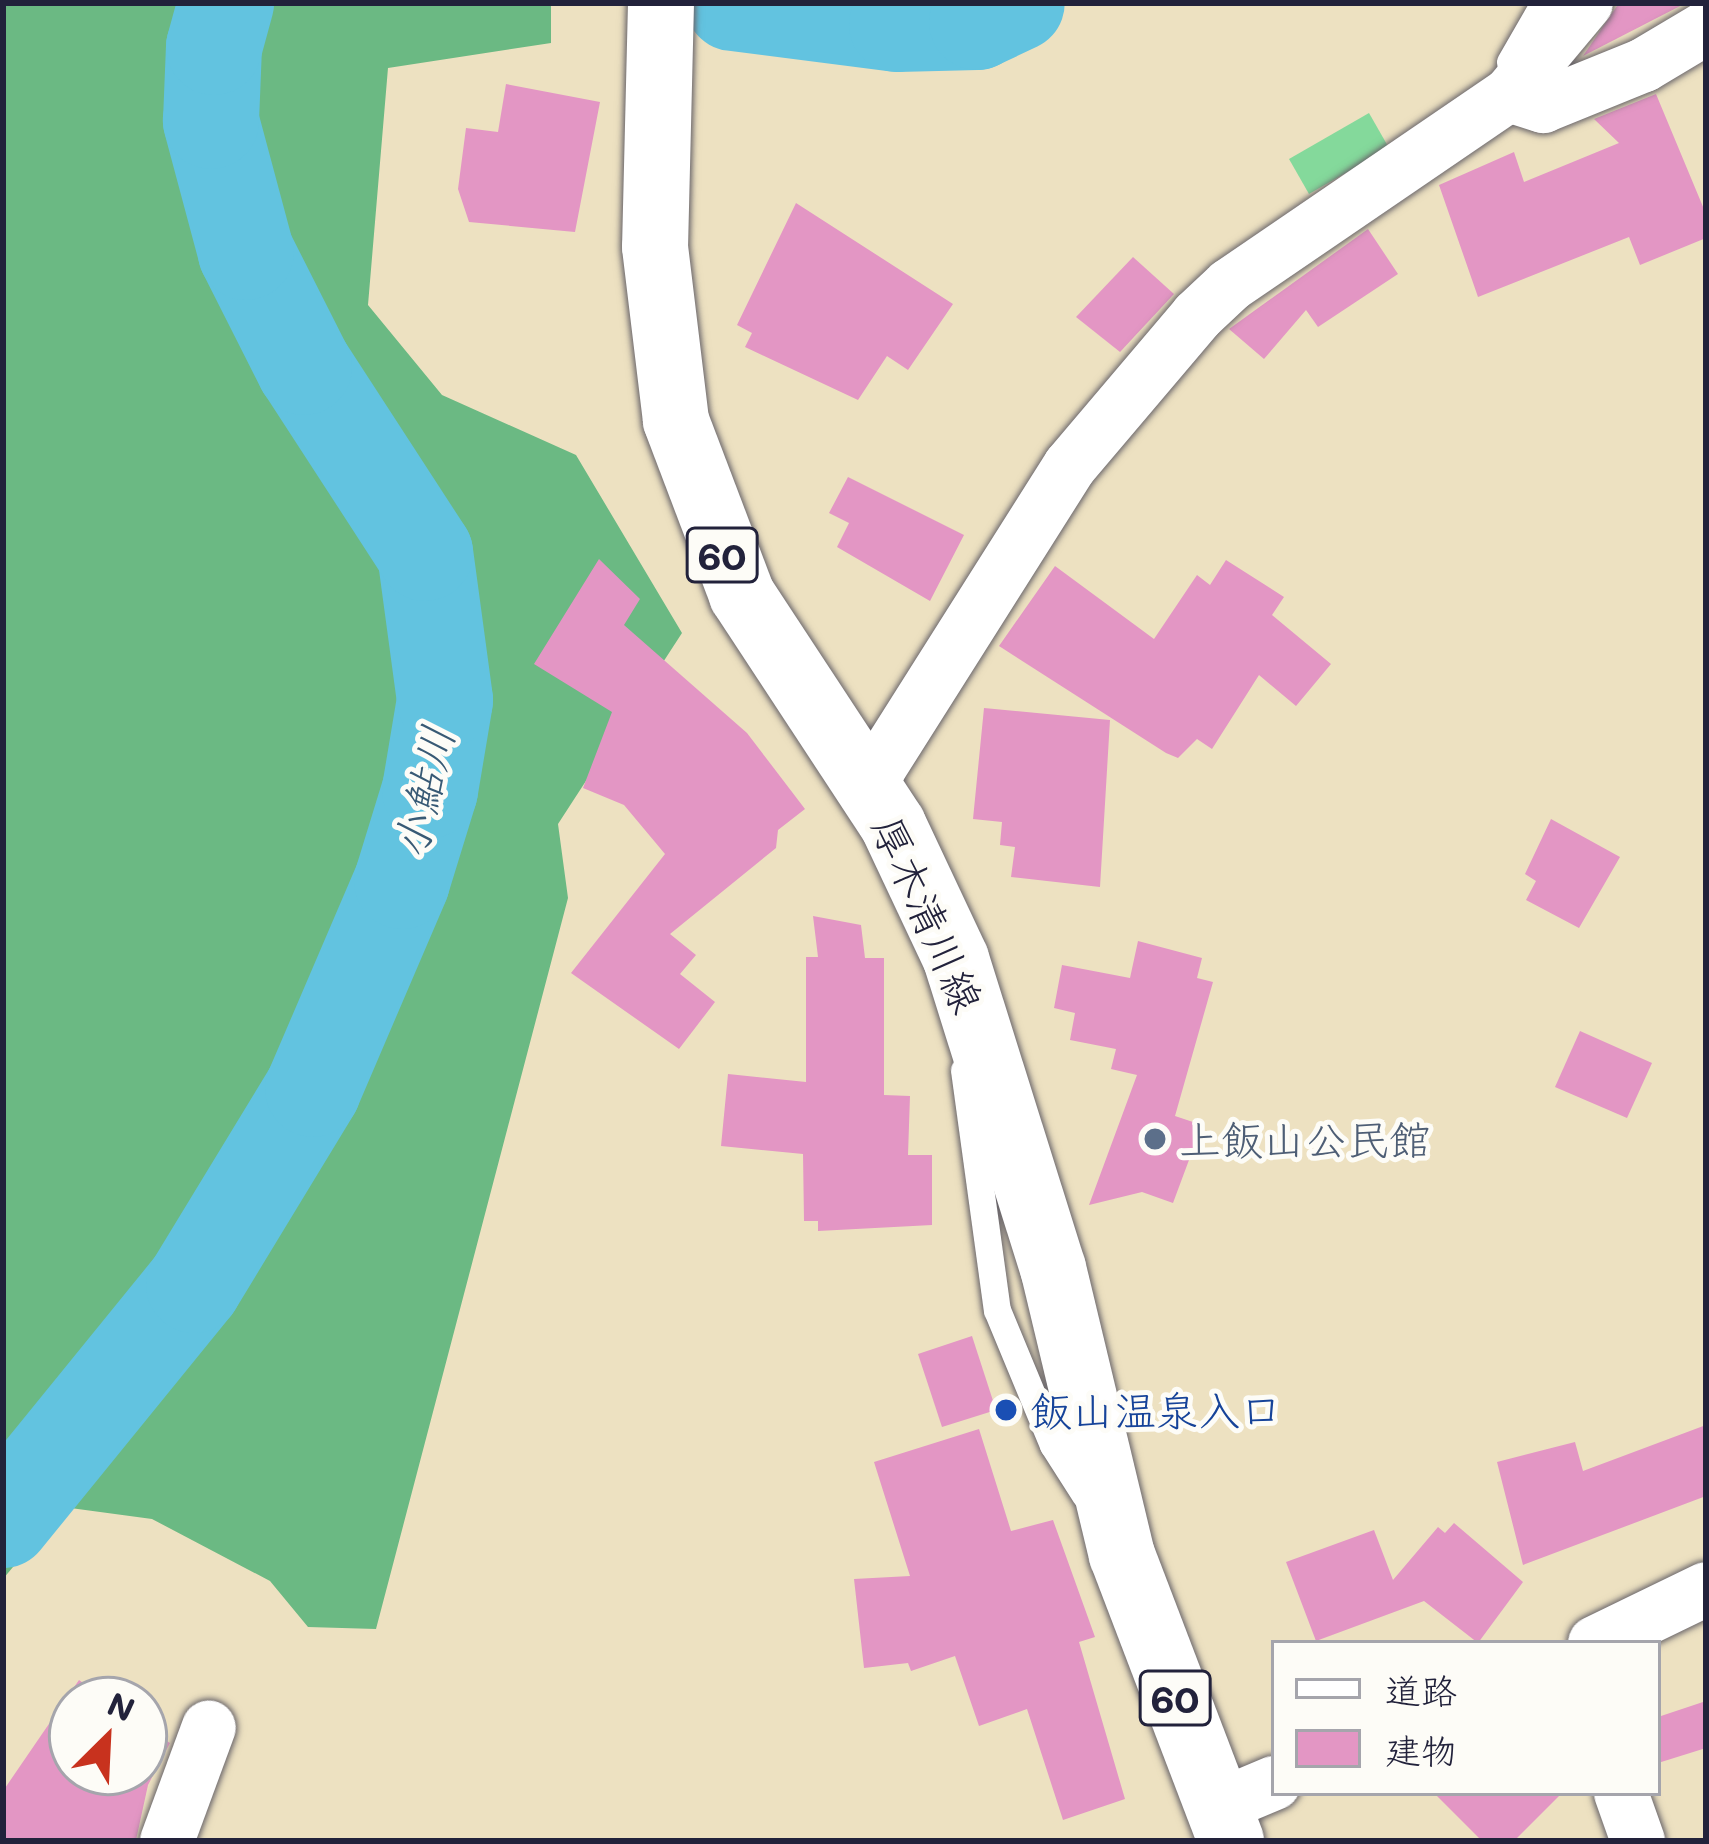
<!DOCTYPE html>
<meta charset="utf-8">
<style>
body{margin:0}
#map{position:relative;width:1709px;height:1844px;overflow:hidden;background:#ede1c1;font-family:Mali,"Klee One",sans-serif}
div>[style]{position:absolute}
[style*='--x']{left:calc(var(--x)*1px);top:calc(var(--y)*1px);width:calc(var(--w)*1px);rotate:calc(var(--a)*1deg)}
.green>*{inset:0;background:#84d99b}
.forest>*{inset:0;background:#6bb983}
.river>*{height:96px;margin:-48px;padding:0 48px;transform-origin:48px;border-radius:48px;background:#62c3e0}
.building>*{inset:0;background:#e396c4}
.roads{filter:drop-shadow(0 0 3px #69656a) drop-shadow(0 0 3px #69656a)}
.service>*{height:27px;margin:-13.5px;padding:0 13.5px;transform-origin:13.5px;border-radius:13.5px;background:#fff}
.minor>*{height:54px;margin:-27px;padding:0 27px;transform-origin:27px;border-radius:27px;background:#fff}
.primary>*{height:66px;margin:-33px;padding:0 33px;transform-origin:33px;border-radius:33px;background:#fff}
.dots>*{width:33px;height:33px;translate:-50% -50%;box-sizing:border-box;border:6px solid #fdfcf7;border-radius:50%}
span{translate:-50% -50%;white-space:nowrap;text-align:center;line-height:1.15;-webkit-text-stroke:10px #fdfcf7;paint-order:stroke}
.shield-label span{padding:3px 9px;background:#fdfcf7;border:3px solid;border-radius:9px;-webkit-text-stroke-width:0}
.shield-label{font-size:39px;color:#22223b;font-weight:700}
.street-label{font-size:42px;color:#22223b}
.service-label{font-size:42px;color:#4e5e75}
.left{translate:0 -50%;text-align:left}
.transit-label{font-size:42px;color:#164399}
.water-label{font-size:45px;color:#385a75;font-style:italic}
.frame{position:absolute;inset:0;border:6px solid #22223b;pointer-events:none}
.legend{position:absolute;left:1271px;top:1640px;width:390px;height:156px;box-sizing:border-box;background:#fdfcf7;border:3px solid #a5a5ac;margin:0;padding:15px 21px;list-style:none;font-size:36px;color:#22223b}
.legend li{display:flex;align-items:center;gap:24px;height:60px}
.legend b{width:60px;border:3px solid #a5a5ac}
.north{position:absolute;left:48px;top:1676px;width:120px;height:120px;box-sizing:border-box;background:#fdfcf7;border:3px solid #a5a5ac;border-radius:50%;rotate:24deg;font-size:33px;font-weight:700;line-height:48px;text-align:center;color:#22223b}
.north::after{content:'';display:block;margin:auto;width:42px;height:54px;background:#c8321e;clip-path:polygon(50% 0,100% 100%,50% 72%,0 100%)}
</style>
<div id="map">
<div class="green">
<div style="clip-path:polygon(1369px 113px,1389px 148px,1309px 194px,1289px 159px)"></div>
</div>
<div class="forest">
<div style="clip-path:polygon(3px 3px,551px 3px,551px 43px,388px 68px,368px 305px,442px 395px,576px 455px,682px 633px,558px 824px,568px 898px,376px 1629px,308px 1627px,270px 1581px,152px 1519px,63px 1507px,3px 1579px)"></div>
</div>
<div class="river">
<div style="--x:733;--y:3;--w:165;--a:7.3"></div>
<div style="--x:897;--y:24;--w:80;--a:-1.4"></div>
<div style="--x:977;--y:22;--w:44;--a:-25.4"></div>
<div style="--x:3;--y:1520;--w:303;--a:-50.9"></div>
<div style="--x:194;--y:1285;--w:229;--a:-58.7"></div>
<div style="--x:313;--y:1089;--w:226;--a:-66.8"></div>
<div style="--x:402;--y:881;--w:95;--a:-72.9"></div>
<div style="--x:430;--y:790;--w:91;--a:-80.5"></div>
<div style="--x:445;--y:700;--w:148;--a:-97.7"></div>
<div style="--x:425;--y:553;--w:222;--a:-123"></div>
<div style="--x:304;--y:367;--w:129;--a:-116.8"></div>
<div style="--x:246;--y:252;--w:136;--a:-105"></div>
<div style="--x:211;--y:121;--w:74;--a:-87.7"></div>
<div style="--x:214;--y:47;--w:46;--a:-74.7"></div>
</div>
<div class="building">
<div style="clip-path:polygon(1619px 3px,1686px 3px,1583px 56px)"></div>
<div style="clip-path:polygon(506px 84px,600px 102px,575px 232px,469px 222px,458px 189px,466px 128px,498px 132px)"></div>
<div style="clip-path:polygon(1656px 94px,1706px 214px,1706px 238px,1640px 265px,1629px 237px,1478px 297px,1439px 185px,1514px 152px,1524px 182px,1619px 143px,1594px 119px)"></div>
<div style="clip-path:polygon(796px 203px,953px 304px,908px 370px,887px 356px,858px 400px,745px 347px,752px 333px,737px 325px)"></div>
<div style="clip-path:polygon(1368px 229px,1398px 274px,1318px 327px,1306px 310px,1264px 359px,1229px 329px)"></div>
<div style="clip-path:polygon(1133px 257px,1174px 294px,1120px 352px,1076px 317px)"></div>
<div style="clip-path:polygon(848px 477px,964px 535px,930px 601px,837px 547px,849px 523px,829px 513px)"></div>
<div style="clip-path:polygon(599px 559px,640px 599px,624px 625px,747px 733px,805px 809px,778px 830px,776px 848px,670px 934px,696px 955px,680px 974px,715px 1002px,679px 1049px,571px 973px,665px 854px,624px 805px,583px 788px,612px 712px,534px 664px)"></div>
<div style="clip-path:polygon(1226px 560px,1284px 597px,1272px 615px,1331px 664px,1296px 706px,1259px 675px,1212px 749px,1197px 739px,1178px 758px,1166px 753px,999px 646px,1055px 566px,1154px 639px,1197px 575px,1210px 585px)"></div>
<div style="clip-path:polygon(984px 708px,1110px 720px,1100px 887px,1011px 877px,1015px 847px,1000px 845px,1002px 822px,973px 819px)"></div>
<div style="clip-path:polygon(1551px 819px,1620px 857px,1579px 928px,1526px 900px,1536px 881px,1525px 874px)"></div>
<div style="clip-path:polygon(813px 916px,861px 925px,865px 958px,884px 958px,884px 1095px,910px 1096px,908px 1155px,932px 1155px,932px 1225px,818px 1231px,818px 1221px,804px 1221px,803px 1154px,721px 1146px,728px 1074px,806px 1082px,806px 957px,818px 957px)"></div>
<div style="clip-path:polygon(1138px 941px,1202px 958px,1197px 978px,1213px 982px,1175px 1116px,1202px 1125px,1173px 1203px,1142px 1192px,1089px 1205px,1137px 1075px,1111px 1069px,1116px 1049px,1070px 1040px,1075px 1013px,1054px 1008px,1062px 965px,1130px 978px)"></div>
<div style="clip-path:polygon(1580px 1031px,1652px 1063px,1627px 1118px,1555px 1087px)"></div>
<div style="clip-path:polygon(972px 1336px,996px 1410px,942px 1427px,918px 1354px)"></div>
<div style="clip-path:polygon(1706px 1425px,1706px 1496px,1523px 1565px,1497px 1462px,1575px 1442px,1583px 1471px)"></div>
<div style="clip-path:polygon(979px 1429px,1011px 1531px,1053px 1520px,1095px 1637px,1079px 1642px,1125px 1799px,1063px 1820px,1027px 1709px,979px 1726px,955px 1656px,911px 1671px,908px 1663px,864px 1668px,854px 1579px,910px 1576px,874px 1462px)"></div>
<div style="clip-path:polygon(1454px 1523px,1523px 1582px,1478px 1643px,1424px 1601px,1316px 1641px,1286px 1562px,1374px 1530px,1393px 1580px,1438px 1527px,1445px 1533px)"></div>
<div style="clip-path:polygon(79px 1680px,107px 1700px,72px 1700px,72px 1772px,144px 1772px,144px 1726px,170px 1743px,148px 1785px,136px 1840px,3px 1841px,3px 1791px)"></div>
<div style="clip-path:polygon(1706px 1701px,1706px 1748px,1658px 1763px,1658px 1717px)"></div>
<div style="clip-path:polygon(1434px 1793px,1562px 1793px,1514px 1841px,1482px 1841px)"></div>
</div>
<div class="roads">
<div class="service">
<div style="--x:1510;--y:62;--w:68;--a:-60"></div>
<div style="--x:964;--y:1070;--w:242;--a:82.2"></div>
<div style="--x:997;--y:1310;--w:146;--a:67.5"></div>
<div style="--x:1053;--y:1445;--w:59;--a:57.4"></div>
</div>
<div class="minor">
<div style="--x:1509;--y:95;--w:36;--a:18"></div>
<div style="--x:1543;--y:106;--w:109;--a:-22.1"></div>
<div style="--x:1644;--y:65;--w:72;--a:-30.8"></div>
<div style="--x:863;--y:781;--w:21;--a:-39"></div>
<div style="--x:879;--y:768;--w:357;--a:-57.7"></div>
<div style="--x:1070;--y:466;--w:197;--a:-49.7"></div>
<div style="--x:1197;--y:316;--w:45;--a:-43.2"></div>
<div style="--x:1230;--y:285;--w:338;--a:-34.3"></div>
<div style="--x:1509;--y:95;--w:120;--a:-50.1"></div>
<div style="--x:1595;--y:1643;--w:123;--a:-25.9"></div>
<div style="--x:1621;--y:1793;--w:51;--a:70.5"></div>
<div style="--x:1217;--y:1807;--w:62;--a:-22.8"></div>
<div style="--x:167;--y:1841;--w:121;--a:-69.8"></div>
</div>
<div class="primary">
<div style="--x:661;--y:3;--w:244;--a:91.4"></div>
<div style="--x:655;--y:247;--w:175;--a:83.1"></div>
<div style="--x:676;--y:421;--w:186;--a:69.2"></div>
<div style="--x:742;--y:595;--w:275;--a:56.7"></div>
<div style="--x:893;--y:825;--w:148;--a:64.8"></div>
<div style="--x:956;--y:959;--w:324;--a:72.6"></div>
<div style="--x:1053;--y:1268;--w:295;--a:76.5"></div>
<div style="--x:1122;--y:1555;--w:306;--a:69.1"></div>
</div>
</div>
<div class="dots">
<div style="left:1155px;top:1139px;background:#5c6f8a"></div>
<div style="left:1006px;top:1410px;background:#1a4fb4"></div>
</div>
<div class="shield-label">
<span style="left:722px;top:555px">60</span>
<span style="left:1175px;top:1698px">60</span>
</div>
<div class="street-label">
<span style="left:928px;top:914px;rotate:66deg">厚木清川線</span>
</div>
<div class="service-label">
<span class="left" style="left:1179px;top:1139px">上飯山公民館</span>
</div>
<div class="transit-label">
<span class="left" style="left:1030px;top:1410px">飯山温泉入口</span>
</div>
<div class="water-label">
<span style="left:423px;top:792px;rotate:-77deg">小鮎川</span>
</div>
<div class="frame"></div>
<ul class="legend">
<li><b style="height:15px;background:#fff"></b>道路</li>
<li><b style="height:33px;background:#e396c4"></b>建物</li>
</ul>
<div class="north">N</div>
</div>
